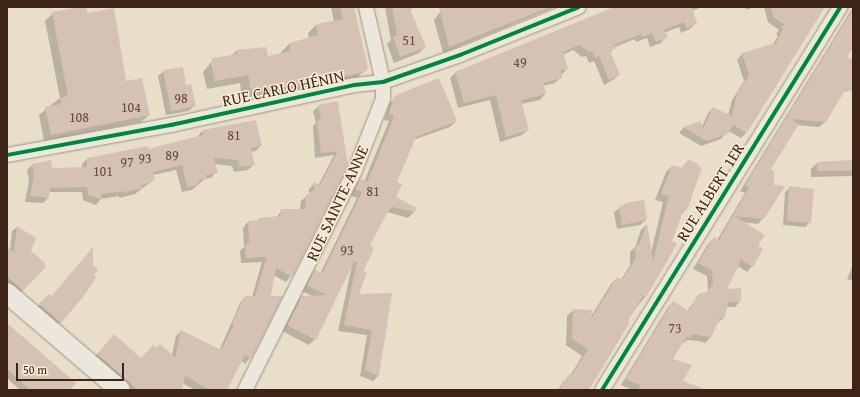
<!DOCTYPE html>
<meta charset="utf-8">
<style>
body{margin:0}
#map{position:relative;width:860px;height:397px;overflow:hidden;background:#e9dfc8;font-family:"Gentium Book Plus",serif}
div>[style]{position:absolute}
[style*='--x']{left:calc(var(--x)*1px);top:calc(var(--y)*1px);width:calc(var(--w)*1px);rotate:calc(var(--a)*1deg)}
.shadow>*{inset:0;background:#0003}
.building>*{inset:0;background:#d6c2b5}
.roads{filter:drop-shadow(0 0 1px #9d9385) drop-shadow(0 0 1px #9d9385)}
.minor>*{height:14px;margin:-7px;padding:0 7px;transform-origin:7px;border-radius:7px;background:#ece7dc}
.secondary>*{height:20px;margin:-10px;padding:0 10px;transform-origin:10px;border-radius:10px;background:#ece7dc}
.cycleway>*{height:4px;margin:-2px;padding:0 2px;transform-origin:2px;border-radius:2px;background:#00873e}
span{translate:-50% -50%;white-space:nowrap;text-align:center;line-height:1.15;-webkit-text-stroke:3px #f9edd3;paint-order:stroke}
.number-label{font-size:14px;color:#644c3e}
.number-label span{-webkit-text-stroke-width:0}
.street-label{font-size:16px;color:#3e2417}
.frame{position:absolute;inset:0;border:8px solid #3e2417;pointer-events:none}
.scale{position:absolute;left:16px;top:363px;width:108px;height:18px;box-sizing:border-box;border:2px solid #3e2417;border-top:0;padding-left:5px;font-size:12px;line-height:14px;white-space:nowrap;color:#3e2417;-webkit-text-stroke:3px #f9edd3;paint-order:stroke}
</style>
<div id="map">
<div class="shadow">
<div style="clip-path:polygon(84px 7px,125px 82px,149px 115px,141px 122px,44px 141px,39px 115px,60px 98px,45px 21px,53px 13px)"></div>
<div style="clip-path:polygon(331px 7px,354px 7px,367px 68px,355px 80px,271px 97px,270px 94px,242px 98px,240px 83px,207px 89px,203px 72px,214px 59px,231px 56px,236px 51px,267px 57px,281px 54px,281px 52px,289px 44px,309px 38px,308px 33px,316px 25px,334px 22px)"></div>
<div style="clip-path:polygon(385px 7px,413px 7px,410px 10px,425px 47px,419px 53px,394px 63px,387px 44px,391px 40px)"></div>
<div style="clip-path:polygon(444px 7px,555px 7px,443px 53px,434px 20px)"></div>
<div style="clip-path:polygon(619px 7px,702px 7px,692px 11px,696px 23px,690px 29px,681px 33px,679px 27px,664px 33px,666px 37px,661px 43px,650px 47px,647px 38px,636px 42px,635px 39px,615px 47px,610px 53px,619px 75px,613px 80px,604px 85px,594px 61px,589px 63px,586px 56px,582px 57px,573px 50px,563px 55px,567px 69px,561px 75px,561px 77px,555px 83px,543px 86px,545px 94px,540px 100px,521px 104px,528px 130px,522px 135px,500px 142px,490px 100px,458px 108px,450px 78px,456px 72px)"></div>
<div style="clip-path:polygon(745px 7px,754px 7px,746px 10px)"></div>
<div style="clip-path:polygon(764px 7px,824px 7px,746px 133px,741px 138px,728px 131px,721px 139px,701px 146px,679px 133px,684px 127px,702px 127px,708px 113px,713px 108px,728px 115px,732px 100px,744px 81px,737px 60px,742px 54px,773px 44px,778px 36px,776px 34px,779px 30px,768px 22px)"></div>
<div style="clip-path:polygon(853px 7px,853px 46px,846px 58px,853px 61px,853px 66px,825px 122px,819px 127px,797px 125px,770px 170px,763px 218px,758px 224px,742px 222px,756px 246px,752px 266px,747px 272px,738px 266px,726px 290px,740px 301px,735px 307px,726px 307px,724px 318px,717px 323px,710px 338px,705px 343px,699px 341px,687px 340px,684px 343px,682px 342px,672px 360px,676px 390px,633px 390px,621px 385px,668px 307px,673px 302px,687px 311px,699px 295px,706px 293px,708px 290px,707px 276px,693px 269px,708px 244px,714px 238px,717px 240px,745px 193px,740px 191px)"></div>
<div style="clip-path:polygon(164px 71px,186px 87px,194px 106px,189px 111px,166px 115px,158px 76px)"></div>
<div style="clip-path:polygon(398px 95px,456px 121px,450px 127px,413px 140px,396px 182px,395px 198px,414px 212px,408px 218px,387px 212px,369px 246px,358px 295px,391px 294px,378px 376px,373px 381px,360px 376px,367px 335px,338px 331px,352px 265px,315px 339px,309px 345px,282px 331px,296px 302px,302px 296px,312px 296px,302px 291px,309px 276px,315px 271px,320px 274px,357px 198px,350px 195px,354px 186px,360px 180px,364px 182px,389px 121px,384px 120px,389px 104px)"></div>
<div style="clip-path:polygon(319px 106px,347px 165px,291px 276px,286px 282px,273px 275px,250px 358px,245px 364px,241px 361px,226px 390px,195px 390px,182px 383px,181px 390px,127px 390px,92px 360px,109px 341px,141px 359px,172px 355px,176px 336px,181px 331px,219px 351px,240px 303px,245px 297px,252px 297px,262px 262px,241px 263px,240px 251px,244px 247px,243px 228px,248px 222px,276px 218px,282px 210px,300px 210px,301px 201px,309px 194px,309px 189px,314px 184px,318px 186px,334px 155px,315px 158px,313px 126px,316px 123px,313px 111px)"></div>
<div style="clip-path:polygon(202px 131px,261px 145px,256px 151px,251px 152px,254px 164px,248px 170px,234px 172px,232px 166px,215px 164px,216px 172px,211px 178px,205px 179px,192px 190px,182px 192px,176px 170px,153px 175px,151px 182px,135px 194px,119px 198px,119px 196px,101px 199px,96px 205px,83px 200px,82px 192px,49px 192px,48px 198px,43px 203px,25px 202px,29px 181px,27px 170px,32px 165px,50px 162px,51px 169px,82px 168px,82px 164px,87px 159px,147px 150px,197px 138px)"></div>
<div style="clip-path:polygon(688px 161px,686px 209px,681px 215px,645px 297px,626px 321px,588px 390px,558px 390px,563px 382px,570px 376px,582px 356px,566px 345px,567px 316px,573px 310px,590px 318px,611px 284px,617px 278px,621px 280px,630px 265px,630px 252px,635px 247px,641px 230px,646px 225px,651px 253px,663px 202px,655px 200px,666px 172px,672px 166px,681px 169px)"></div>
<div style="clip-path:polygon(853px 161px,853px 176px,811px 177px,811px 169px,817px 163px)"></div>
<div style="clip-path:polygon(790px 188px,810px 222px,805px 227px,783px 225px,785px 192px)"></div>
<div style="clip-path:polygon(627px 203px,646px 220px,640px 225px,617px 229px,614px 212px)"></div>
<div style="clip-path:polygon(17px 227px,35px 238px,30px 251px,44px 267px,18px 295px,7px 285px,7px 248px,10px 251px,12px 231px)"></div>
<div style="clip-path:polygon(89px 253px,60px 322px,56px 327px,35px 309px,49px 295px,51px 297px)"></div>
<div style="clip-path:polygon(853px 265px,853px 281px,847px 279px)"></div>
<div style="clip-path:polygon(7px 324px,68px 390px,20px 390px,7px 378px)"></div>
</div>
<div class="building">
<div style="clip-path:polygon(79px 7px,86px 7px,88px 13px,114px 8px,126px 81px,142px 78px,150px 115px,51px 135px,45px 107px,61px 104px,60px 98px,68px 96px,52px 12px)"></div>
<div style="clip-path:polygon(340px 7px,354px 7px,368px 68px,365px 72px,279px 89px,279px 86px,251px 90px,248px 75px,215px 81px,211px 63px,213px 58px,237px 54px,236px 50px,266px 47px,268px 56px,290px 51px,289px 43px,318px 35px,316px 24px,343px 19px)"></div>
<div style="clip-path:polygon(392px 7px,409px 7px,426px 47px,400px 57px,393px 37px,397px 35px)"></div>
<div style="clip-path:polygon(439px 7px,548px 7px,548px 8px,449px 47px)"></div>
<div style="clip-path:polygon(614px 7px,692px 7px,697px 23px,687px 28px,684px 22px,664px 30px,668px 37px,656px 42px,652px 33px,642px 37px,641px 34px,614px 45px,616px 48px,610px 51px,620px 75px,609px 80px,599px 56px,595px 58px,592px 51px,589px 52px,579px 45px,563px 52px,568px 69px,561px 70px,562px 78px,543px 83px,546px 94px,521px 100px,529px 130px,506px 137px,496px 95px,464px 103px,455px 72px)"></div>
<div style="clip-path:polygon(771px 7px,825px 7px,747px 133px,733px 125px,728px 134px,707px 141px,683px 127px,701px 121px,703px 129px,713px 107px,732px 116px,737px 93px,749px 75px,742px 53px,776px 43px,783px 29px,781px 28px,784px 24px,773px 17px)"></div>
<div style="clip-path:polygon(853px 9px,853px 48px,847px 57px,853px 60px,853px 91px,844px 92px,826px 122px,791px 119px,799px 124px,771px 169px,774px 171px,774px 185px,785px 186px,764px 219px,734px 216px,765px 235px,758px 246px,763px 249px,753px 267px,740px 259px,740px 263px,727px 289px,741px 288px,741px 302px,728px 302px,725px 318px,720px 318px,711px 338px,705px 336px,692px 334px,690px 339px,687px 336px,673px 359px,692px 365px,683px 381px,702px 388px,702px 390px,638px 390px,640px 385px,626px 379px,673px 301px,689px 311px,698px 294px,707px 292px,713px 284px,712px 271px,698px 263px,714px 237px,719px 240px,749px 188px,745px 185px)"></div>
<div style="clip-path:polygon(183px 67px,186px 85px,191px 84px,196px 106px,171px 111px,163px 70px)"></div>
<div style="clip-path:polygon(439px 78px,457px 121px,416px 137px,397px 182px,402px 184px,396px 197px,417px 208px,415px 212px,392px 207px,389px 210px,373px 239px,370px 245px,373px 247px,373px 251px,363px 271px,367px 272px,359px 294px,392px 293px,379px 376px,365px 370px,372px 330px,344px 325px,357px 262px,354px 262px,316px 340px,287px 325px,302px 296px,326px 295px,307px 285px,315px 269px,322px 274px,362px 192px,355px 189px,360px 179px,367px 182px,379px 154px,394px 116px,389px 114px,394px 97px,398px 94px)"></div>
<div style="clip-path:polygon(338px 101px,348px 166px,292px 277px,276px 268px,271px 296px,283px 296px,251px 359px,245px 355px,227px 390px,210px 390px,185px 376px,182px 390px,138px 390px,97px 354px,114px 334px,141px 358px,153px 345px,156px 348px,160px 344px,175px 357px,181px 330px,221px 350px,234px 325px,232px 323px,245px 296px,255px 296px,267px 257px,246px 258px,245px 245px,249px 244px,248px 221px,258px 220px,258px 218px,280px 216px,281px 209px,305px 209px,306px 195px,314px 190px,314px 182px,320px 185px,338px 151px,321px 153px,317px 120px,321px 119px,318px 105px)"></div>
<div style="clip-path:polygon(256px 120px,262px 146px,251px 148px,255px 165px,239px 167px,238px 160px,214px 158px,218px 173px,206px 175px,207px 178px,198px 181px,199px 185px,187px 187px,182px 165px,153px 172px,155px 179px,151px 183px,141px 185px,142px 188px,124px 193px,124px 191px,101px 194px,102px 200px,88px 195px,87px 187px,50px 188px,49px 198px,30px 196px,34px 175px,32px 164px,51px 160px,52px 168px,87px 167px,87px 158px,148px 146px,148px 149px,203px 135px,202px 130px)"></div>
<div style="clip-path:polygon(688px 159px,698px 164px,697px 166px,702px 168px,687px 210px,684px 209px,672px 241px,677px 243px,671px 255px,646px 297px,643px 296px,628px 321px,630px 322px,589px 390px,559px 390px,569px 374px,572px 375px,588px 349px,572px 339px,573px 309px,592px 310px,591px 319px,617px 277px,622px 280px,636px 258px,635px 245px,639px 245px,647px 223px,653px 261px,669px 196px,661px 194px,672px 165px,683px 168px)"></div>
<div style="clip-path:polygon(853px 160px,853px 171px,817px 171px,817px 162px)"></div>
<div style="clip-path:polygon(789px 186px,814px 189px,811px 223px,787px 221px)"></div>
<div style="clip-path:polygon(644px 200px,647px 220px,622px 225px,619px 206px,626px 205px,626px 203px)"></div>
<div style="clip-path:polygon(17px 226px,36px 238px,31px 251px,45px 263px,45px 268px,23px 291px,7px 276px,7px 247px,14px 252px)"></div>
<div style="clip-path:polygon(93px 247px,93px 265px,98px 270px,94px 275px,96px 277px,84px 296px,61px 323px,39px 304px,49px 294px,52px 296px)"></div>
<div style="clip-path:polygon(7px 323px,76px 383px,70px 390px,30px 390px,7px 369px)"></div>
</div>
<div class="roads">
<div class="minor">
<div style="--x:7;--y:155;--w:167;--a:-10.4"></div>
<div style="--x:171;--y:125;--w:187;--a:-12.3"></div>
<div style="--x:354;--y:85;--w:29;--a:-6"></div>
<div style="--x:383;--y:82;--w:82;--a:-19.3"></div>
<div style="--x:460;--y:55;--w:128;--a:-22"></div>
<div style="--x:245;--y:390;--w:246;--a:-63.4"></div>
<div style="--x:355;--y:170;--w:76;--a:-68.5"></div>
<div style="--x:383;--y:99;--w:17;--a:-90"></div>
<div style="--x:383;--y:82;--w:77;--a:-102.8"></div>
<div style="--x:602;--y:390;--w:451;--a:-58.1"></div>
</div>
<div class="secondary">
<div style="--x:7;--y:293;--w:149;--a:40.6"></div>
</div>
</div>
<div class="cycleway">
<div style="--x:7;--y:155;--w:167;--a:-10.4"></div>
<div style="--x:171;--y:125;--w:187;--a:-12.3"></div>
<div style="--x:354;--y:85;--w:29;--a:-6"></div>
<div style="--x:383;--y:82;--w:82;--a:-19.3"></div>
<div style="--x:460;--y:55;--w:128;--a:-22"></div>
<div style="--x:602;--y:390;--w:451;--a:-58.1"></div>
</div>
<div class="number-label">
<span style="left:409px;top:40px">51</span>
<span style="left:520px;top:62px">49</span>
<span style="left:181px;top:98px">98</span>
<span style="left:131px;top:107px">104</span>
<span style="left:79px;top:117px">108</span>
<span style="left:234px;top:135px">81</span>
<span style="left:172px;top:155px">89</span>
<span style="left:145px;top:158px">93</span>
<span style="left:127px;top:162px">97</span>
<span style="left:103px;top:171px">101</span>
<span style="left:373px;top:191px">81</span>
<span style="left:347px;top:250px">93</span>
<span style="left:675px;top:328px">73</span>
</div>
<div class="street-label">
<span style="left:283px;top:88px;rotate:-12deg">RUE CARLO HÉNIN</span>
<span style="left:710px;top:192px;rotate:-58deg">RUE ALBERT 1ER</span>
<span style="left:337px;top:203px;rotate:-65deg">RUE SAINTE-ANNE</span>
</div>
<div class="frame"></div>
<div class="scale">50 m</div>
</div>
